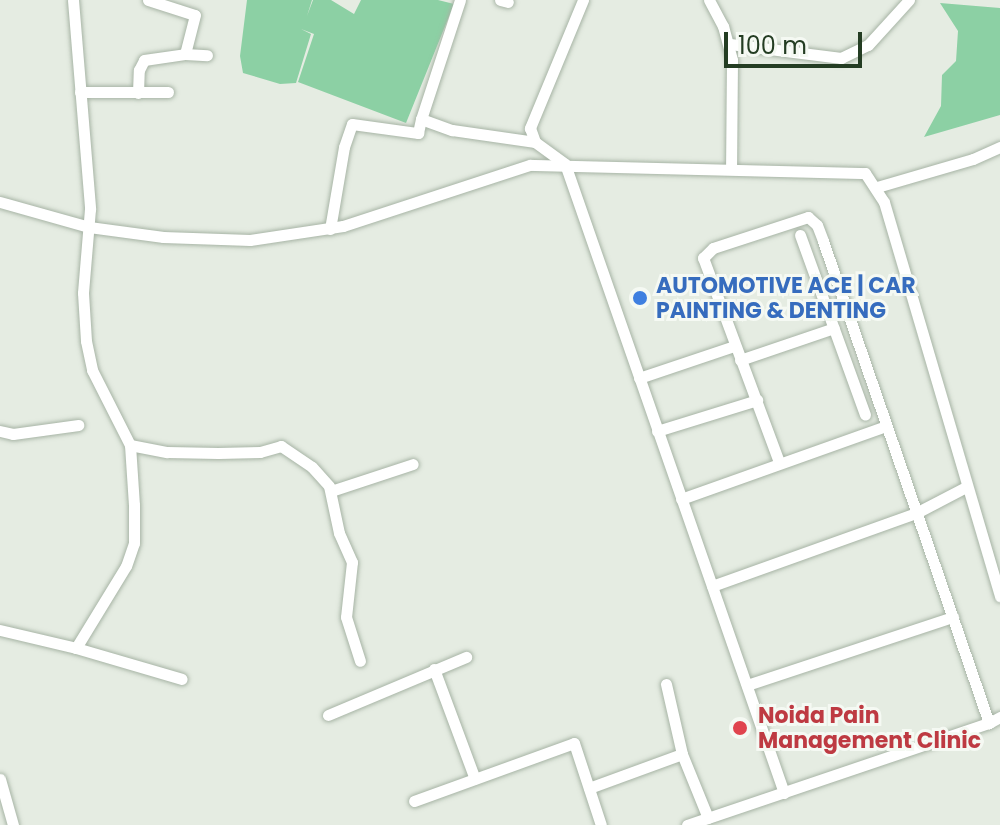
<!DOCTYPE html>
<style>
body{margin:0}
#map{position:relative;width:1000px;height:825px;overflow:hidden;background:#e5ece2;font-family:Poppins,sans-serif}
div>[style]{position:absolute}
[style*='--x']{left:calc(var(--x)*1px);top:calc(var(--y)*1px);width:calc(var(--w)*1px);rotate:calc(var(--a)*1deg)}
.water>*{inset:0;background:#8cd0a4}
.roads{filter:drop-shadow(0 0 2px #a7b4a5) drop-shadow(0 0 2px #a7b4a5)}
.minor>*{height:11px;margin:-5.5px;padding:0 5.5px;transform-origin:5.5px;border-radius:5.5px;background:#fff}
.dots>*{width:22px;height:22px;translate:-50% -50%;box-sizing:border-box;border:4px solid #f5f9f3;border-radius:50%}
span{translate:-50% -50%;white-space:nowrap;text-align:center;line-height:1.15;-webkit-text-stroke:6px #f5f9f3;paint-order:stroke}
.shop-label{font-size:22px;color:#366cbe;font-weight:700}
.left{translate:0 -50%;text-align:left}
.health-label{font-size:22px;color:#be3a42;font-weight:700}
.scale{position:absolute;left:724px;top:32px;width:138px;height:36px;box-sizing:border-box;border:4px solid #243d23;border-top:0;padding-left:10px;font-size:24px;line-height:28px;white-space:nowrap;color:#243d23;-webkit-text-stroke:6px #f5f9f3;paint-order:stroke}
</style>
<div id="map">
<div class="water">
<div style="clip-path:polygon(247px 0,312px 0,307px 16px,313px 0,331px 0,354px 14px,361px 0,438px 0,454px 4px,406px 123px,298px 82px,314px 34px,301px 29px,311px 34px,296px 83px,280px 84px,243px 73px,240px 56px)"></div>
<div style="clip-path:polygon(940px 3px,1000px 8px,1000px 115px,924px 137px,941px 106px,942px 75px,956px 61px,958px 31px)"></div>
</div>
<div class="roads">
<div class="minor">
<div style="--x:73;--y:0;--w:210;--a:85.3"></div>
<div style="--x:90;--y:209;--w:84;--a:94.8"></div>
<div style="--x:83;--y:293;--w:48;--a:86.4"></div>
<div style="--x:86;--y:341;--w:30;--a:78"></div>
<div style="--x:92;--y:370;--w:84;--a:63.1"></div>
<div style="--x:130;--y:445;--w:60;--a:86.2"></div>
<div style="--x:134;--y:505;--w:38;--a:90"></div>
<div style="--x:134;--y:543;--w:24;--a:109"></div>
<div style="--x:126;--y:566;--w:96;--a:121.4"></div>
<div style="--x:148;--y:0;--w:49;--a:17.7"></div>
<div style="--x:195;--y:15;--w:40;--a:104.4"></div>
<div style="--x:460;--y:0;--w:125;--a:108.1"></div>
<div style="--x:421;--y:119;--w:33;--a:20"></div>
<div style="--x:452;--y:130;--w:84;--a:8.2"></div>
<div style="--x:500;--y:0;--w:8;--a:14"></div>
<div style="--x:583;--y:0;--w:139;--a:112.5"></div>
<div style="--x:530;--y:128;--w:15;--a:70"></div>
<div style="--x:535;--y:142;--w:37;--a:36"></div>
<div style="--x:565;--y:164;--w:666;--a:70.8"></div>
<div style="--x:709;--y:0;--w:30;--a:62"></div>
<div style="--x:723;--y:26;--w:35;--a:75"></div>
<div style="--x:732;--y:60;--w:109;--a:90.5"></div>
<div style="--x:730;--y:44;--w:112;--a:7.2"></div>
<div style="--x:841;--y:58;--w:30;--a:-26"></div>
<div style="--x:868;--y:45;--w:61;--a:-47.7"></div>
<div style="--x:80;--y:92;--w:88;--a:0"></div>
<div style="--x:138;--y:93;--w:23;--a:-88"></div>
<div style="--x:139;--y:70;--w:11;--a:-63"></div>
<div style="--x:144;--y:60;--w:41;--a:-8.3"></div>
<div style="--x:185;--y:54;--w:22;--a:3"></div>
<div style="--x:877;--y:187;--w:100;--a:-16.3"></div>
<div style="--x:973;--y:159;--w:30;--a:-24"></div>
<div style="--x:0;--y:202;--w:92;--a:15.7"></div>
<div style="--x:89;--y:227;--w:75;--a:7.7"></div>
<div style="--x:163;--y:237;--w:87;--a:2"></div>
<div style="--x:250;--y:240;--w:94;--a:-8.6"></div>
<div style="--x:343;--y:226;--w:197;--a:-18.1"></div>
<div style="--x:530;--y:165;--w:335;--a:1.4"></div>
<div style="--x:865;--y:173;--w:35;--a:57"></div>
<div style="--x:884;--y:202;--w:411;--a:73.6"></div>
<div style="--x:330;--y:229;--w:83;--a:-80.3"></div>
<div style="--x:344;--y:147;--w:24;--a:-71"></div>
<div style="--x:352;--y:124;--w:67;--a:7.8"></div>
<div style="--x:418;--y:133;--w:14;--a:-78"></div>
<div style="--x:800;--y:235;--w:191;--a:70.1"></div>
<div style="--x:740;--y:360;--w:99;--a:-18.8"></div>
<div style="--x:639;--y:378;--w:100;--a:-18.6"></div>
<div style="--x:0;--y:431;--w:13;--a:13"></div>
<div style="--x:13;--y:434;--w:66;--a:-7.9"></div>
<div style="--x:657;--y:431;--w:105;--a:-17.2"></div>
<div style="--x:130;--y:445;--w:38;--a:11"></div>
<div style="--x:167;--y:452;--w:51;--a:1.1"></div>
<div style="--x:218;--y:453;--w:42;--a:-1.4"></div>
<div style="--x:260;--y:452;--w:22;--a:-16"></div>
<div style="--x:281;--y:446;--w:37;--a:34"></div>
<div style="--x:312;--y:467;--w:25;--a:48"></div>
<div style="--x:329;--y:486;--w:48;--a:78"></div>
<div style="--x:339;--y:533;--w:32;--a:66"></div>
<div style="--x:352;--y:562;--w:55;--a:96.2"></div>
<div style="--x:346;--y:617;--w:46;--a:72.3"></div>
<div style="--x:779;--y:462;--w:218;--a:-110.4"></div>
<div style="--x:703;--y:258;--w:14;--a:-45"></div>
<div style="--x:713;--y:248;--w:100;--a:-18.1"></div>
<div style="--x:808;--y:217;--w:12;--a:42"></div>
<div style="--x:817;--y:225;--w:17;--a:69"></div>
<div style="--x:823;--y:241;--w:510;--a:71"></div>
<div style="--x:331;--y:491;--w:86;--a:-18.2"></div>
<div style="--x:681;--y:499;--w:218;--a:-19.6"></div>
<div style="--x:712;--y:586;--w:217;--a:-19.7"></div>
<div style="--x:916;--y:513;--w:56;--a:-27.5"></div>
<div style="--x:0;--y:630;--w:78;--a:13.3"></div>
<div style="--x:76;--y:648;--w:110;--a:16.3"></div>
<div style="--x:434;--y:669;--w:117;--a:69.6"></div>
<div style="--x:666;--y:684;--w:72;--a:77.1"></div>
<div style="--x:747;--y:685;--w:217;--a:-18.3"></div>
<div style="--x:328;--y:715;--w:150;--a:-22.8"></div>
<div style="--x:0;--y:779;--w:48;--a:74.2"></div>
<div style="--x:589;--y:788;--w:99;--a:-20.1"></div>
<div style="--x:682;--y:754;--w:69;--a:67.9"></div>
<div style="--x:414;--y:801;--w:170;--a:-19.9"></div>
<div style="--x:574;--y:743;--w:86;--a:71.8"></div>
<div style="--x:687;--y:825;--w:319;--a:-18.7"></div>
<div style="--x:989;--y:723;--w:13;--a:-29"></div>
</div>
</div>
<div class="dots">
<div style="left:640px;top:298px;background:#3f7fe0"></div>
<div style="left:740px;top:728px;background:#e0444e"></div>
</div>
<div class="shop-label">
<span class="left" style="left:656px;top:298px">AUTOMOTIVE ACE | CAR<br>PAINTING &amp; DENTING</span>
</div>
<div class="health-label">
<span class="left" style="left:758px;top:728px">Noida Pain<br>Management Clinic</span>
</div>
<div class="scale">100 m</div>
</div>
